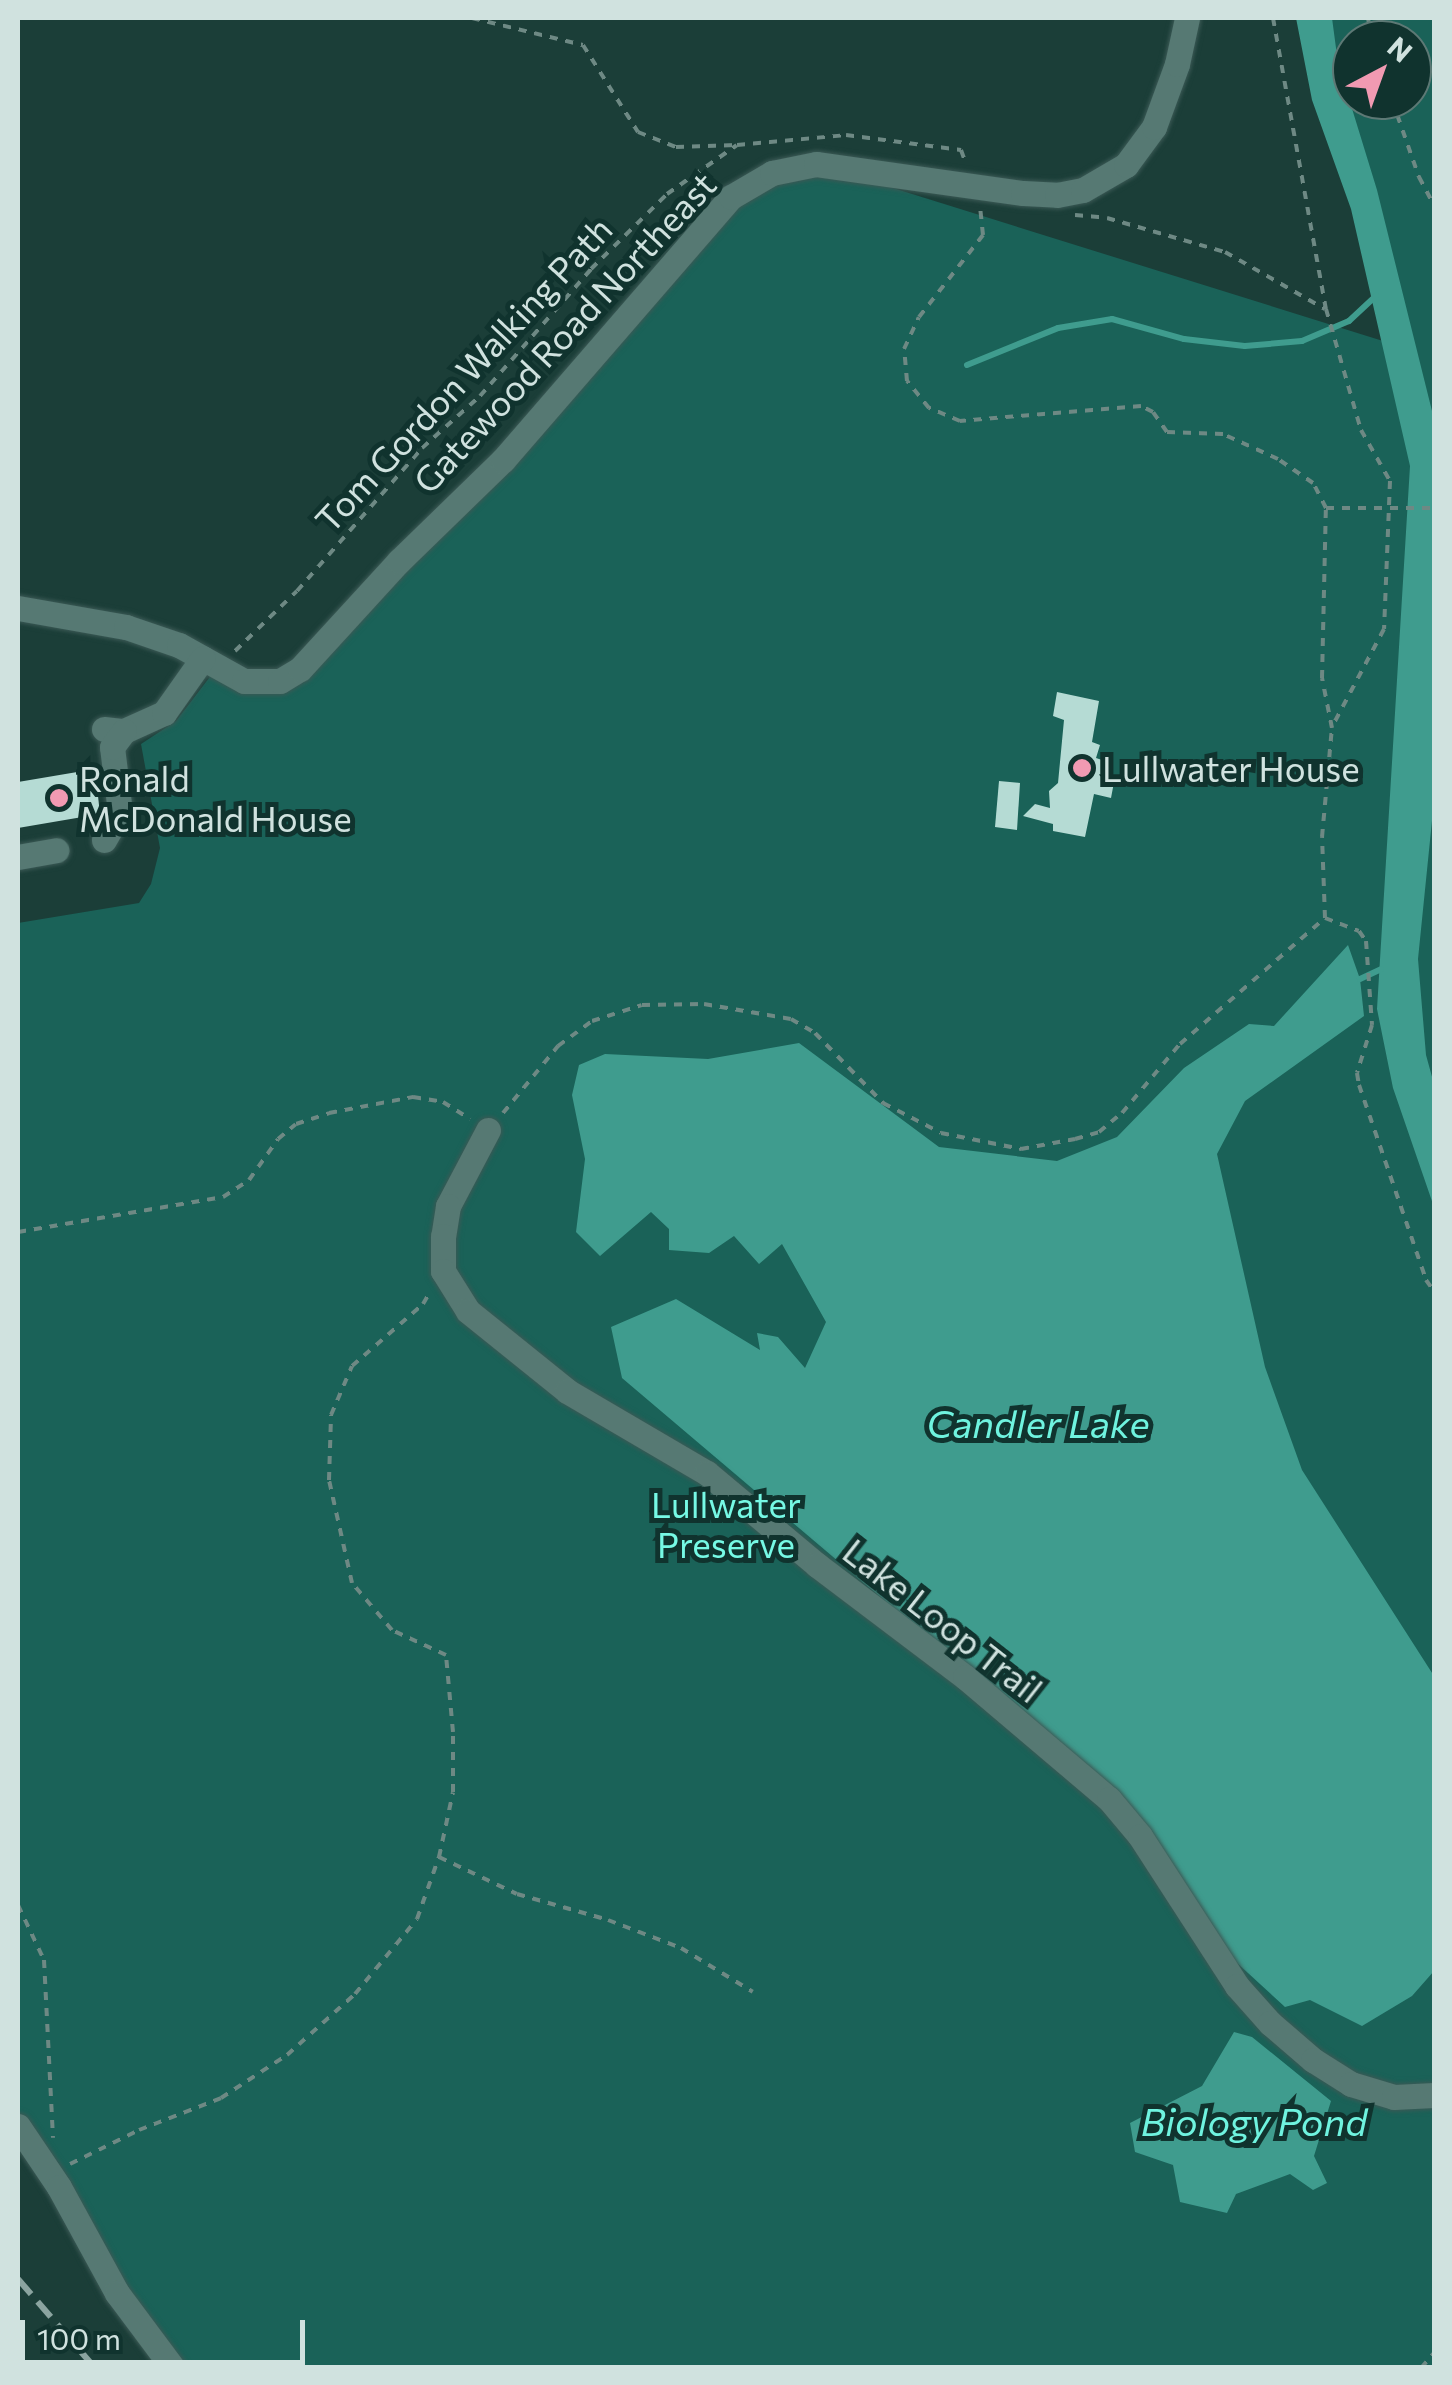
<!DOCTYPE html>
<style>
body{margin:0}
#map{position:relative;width:1452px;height:2385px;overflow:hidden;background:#1b3e38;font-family:Commissioner,sans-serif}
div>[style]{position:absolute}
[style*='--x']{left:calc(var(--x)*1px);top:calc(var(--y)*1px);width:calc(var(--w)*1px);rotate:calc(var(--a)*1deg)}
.green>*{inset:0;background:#1a6258}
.water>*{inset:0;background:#3f9c8e}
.stream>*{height:6px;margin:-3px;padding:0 3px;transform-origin:3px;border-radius:3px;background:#3f9c8e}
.building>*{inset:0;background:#b5dbd4}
.path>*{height:4px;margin-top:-2px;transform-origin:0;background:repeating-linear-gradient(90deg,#6e8984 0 8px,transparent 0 16px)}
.roads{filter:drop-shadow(0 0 2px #3b5955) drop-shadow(0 0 2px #3b5955)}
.minor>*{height:25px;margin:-12.5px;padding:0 12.5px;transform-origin:12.5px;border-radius:12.5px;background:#567973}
.rail>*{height:6px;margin-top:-3px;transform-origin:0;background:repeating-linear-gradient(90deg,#8ba4a0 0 20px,transparent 0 30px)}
.path-bridge>*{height:4px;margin-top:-2px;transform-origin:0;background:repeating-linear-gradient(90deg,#6e8984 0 8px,transparent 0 16px)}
.dots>*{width:28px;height:28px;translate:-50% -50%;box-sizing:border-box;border:5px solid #10332e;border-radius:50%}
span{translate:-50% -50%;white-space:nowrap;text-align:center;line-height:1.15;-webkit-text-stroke:10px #10332e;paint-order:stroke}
.street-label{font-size:35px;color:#d0e2df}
.poi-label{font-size:35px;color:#d0e2df}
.left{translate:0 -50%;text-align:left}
.park-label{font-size:35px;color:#76f9e5}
.water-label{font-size:38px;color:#6ff3df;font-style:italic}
.frame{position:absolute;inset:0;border:20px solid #d0e2df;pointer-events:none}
.north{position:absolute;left:1332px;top:20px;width:100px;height:100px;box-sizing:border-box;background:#10332e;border:2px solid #5d7975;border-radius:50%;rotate:41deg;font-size:28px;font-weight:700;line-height:40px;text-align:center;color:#d0e2df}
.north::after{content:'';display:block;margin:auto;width:35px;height:45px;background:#f19ab2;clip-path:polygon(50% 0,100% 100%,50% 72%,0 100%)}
.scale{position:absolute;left:20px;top:2320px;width:285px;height:45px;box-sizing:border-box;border:5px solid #d0e2df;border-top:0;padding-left:12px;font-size:30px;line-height:35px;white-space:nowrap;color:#d0e2df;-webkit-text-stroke:8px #10332e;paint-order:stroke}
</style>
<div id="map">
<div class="green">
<div style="clip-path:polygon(evenodd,1318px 18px,1434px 18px,1434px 2367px,173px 2367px,18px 2126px,18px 923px,139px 903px,151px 884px,160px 848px,141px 744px,176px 721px,219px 665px,244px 681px,300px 669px,715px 211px,816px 164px,1399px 346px,1318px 18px,1352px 40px,1412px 40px,1412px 100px,1352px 100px,1352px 40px)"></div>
</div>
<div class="water">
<div style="clip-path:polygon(1296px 18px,1332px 18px,1338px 63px,1377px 190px,1434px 419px,1434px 801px,1418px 959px,1426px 1055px,1434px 1084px,1434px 1207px,1393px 1088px,1377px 1009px,1410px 466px,1351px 209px,1312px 100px)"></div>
<div style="clip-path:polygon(1348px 945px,1360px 979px,1364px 1016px,1245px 1101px,1217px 1154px,1265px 1367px,1302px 1470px,1434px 1676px,1434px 1971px,1412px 1996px,1362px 2026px,1310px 2000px,1285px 2007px,1213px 1941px,1141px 1818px,622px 1378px,611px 1327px,676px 1299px,760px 1350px,757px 1333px,778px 1337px,805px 1368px,826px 1322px,782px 1244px,759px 1264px,734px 1236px,709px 1253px,669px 1250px,669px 1229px,651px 1212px,600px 1256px,576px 1232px,585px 1159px,572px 1095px,579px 1065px,605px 1054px,708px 1059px,799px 1043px,939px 1147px,1057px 1161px,1117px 1137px,1184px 1068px,1249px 1024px,1274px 1026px)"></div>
<div style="clip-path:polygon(1234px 2032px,1252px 2037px,1331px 2101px,1314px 2156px,1327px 2183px,1313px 2190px,1290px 2174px,1236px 2194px,1227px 2213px,1180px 2202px,1173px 2165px,1135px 2152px,1130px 2123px,1202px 2086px)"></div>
</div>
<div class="stream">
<div style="--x:967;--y:365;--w:98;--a:-22.1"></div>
<div style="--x:1058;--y:328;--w:55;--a:-9.5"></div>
<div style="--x:1112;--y:319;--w:75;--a:15.5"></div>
<div style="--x:1184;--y:339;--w:61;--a:6.5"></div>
<div style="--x:1245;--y:346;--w:57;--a:-5"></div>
<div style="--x:1302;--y:341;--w:51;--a:-23.1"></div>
<div style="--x:1349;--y:321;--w:37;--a:-43"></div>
<div style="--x:1360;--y:979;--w:23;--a:-25"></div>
</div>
<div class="building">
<div style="clip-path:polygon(1057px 692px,1099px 701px,1092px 742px,1100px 745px,1096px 758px,1105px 761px,1106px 775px,1115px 777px,1111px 798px,1094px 794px,1085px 837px,1053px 831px,1053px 824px,1023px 816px,1035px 804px,1050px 808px,1049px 791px,1058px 783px,1064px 720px,1053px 716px)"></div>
<div style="clip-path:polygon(95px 769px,100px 814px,18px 828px,18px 782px)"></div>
<div style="clip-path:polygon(999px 781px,1020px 783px,1017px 830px,995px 827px)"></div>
</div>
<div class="path">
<div style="--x:472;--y:18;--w:114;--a:13.7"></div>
<div style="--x:583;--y:45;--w:103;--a:57.7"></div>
<div style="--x:638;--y:132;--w:41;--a:21.5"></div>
<div style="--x:676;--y:147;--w:61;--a:-1.9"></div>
<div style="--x:1273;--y:18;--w:296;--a:79.7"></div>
<div style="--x:1326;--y:309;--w:126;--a:73.9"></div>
<div style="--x:1361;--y:430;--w:59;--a:60.4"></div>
<div style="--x:1390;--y:481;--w:148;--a:92.3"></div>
<div style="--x:1384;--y:629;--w:111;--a:118"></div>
<div style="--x:1368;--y:18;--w:22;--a:80"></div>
<div style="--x:1392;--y:100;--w:82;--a:70.7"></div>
<div style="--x:1419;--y:177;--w:32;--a:62"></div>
<div style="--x:1075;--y:215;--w:32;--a:5"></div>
<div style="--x:1107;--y:218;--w:123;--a:16.1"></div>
<div style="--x:1225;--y:252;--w:115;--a:29.7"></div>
<div style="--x:235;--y:651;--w:86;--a:-44.1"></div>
<div style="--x:297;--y:591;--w:190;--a:-48.8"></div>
<div style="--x:422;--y:448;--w:78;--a:-41.9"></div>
<div style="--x:480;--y:396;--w:169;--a:-48.8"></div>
<div style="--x:591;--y:269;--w:107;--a:-44.6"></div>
<div style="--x:667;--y:194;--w:85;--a:-35"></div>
<div style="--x:737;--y:145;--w:109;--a:-5.2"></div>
<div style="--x:846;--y:135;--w:116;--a:7.4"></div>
<div style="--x:961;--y:150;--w:15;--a:70"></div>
<div style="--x:1325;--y:918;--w:36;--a:21"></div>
<div style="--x:1359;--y:931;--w:12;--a:55"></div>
<div style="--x:1366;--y:941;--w:84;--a:85.9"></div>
<div style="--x:1372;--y:1025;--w:50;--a:107.4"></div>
<div style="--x:1357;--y:1073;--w:12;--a:81"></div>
<div style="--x:1359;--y:1085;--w:206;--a:71"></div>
<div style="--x:1426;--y:1280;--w:14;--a:54"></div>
<div style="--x:503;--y:1113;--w:87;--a:-50.6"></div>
<div style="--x:558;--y:1046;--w:42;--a:-36.3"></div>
<div style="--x:592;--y:1021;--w:52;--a:-17.7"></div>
<div style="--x:642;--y:1005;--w:62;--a:-0.9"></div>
<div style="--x:704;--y:1004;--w:88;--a:9.8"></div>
<div style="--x:791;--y:1019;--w:28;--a:30"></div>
<div style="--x:815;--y:1033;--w:98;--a:45.8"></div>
<div style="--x:883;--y:1103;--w:65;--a:27.3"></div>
<div style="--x:941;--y:1133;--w:82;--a:11.3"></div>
<div style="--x:1021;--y:1149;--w:55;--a:-10.5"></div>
<div style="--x:1075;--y:1139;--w:25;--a:-16"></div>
<div style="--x:1099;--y:1132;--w:30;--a:-40"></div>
<div style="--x:1122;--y:1113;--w:90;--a:-50"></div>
<div style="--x:1180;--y:1044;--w:192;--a:-41"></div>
<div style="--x:1325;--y:918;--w:81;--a:-92.1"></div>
<div style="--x:1322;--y:837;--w:109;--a:-84.8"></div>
<div style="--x:1332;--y:728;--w:51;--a:-101.3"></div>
<div style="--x:1322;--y:678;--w:170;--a:-88.7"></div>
<div style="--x:1326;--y:508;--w:28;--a:-117"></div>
<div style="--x:1313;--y:483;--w:42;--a:-145.6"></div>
<div style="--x:1278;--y:459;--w:60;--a:-155.6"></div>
<div style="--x:1223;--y:434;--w:56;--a:-178"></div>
<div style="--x:1167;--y:432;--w:24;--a:-125"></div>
<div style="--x:1153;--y:412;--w:13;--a:-153"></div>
<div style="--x:1141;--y:406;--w:182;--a:175.3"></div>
<div style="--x:960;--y:421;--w:34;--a:-157"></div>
<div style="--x:929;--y:408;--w:35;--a:-129"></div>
<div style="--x:907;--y:381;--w:32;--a:-95"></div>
<div style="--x:904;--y:349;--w:35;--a:-65"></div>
<div style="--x:919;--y:317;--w:104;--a:-52"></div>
<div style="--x:983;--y:235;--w:29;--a:-96"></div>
<div style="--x:18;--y:1232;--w:208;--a:-9.7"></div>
<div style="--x:223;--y:1197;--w:31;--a:-33"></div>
<div style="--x:249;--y:1180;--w:50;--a:-54.7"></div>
<div style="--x:278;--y:1139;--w:23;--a:-40"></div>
<div style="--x:296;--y:1124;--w:35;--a:-18"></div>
<div style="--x:329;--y:1113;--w:86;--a:-10.8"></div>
<div style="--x:413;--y:1097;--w:30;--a:9"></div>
<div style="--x:443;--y:1102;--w:32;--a:32"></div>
<div style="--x:439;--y:1857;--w:86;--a:25.4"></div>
<div style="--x:517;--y:1894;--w:95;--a:15.9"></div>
<div style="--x:608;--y:1920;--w:78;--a:21"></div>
<div style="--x:681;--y:1948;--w:84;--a:31.4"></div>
<div style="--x:18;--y:1905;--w:61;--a:64.7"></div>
<div style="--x:44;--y:1960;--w:178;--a:87.1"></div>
<div style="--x:70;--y:2164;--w:77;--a:-26.2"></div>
<div style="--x:139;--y:2130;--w:88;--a:-21.3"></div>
<div style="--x:221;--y:2098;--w:79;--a:-33.1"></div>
<div style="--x:287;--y:2055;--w:91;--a:-41.9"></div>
<div style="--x:355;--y:1994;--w:97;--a:-50.4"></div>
<div style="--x:417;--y:1919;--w:66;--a:-70.5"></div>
<div style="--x:439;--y:1857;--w:66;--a:-77.8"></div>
<div style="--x:453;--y:1792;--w:60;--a:-90"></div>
<div style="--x:453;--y:1732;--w:77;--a:-95.2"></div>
<div style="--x:446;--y:1655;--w:60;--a:-155.2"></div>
<div style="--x:392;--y:1630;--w:62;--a:-130.4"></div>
<div style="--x:352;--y:1583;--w:106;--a:-102.6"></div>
<div style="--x:329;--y:1480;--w:65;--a:-88.2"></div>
<div style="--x:331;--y:1415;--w:53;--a:-66.8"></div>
<div style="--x:352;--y:1366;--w:94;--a:-41.1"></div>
<div style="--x:423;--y:1304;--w:14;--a:-60"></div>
<div style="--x:1421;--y:2368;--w:20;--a:-49"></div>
</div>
<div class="roads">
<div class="minor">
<div style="--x:18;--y:608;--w:110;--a:10"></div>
<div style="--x:126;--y:627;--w:56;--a:18.8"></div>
<div style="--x:179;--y:645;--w:74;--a:29"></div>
<div style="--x:244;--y:681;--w:36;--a:0"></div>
<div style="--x:280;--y:681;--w:23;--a:-31"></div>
<div style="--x:300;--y:669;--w:147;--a:-47.5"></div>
<div style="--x:399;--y:561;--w:145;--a:-44.2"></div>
<div style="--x:503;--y:460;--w:348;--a:-49.1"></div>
<div style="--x:731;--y:197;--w:48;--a:-30.3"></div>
<div style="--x:772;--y:173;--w:45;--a:-11.6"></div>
<div style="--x:816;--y:164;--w:209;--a:8"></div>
<div style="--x:1023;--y:193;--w:34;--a:3"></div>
<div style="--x:1057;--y:195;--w:26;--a:-11"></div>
<div style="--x:1083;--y:190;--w:50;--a:-30.2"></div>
<div style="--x:1126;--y:165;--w:47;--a:-53.6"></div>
<div style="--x:1154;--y:127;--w:67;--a:-69.9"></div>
<div style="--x:1177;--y:64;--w:47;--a:-77.7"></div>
<div style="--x:104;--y:729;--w:20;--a:6"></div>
<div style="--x:124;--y:731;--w:44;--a:-24.2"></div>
<div style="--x:164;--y:713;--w:67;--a:-54.7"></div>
<div style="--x:104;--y:840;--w:32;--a:-60"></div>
<div style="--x:120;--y:812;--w:65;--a:-97"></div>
<div style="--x:112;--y:747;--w:20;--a:-53"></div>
<div style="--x:18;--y:857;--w:39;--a:-10"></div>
<div style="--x:488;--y:1130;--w:86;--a:117.8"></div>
<div style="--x:448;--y:1206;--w:30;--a:99"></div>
<div style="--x:443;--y:1236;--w:35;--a:90"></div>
<div style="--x:443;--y:1271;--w:47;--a:58"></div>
<div style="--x:468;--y:1311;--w:127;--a:38.9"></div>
<div style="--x:567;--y:1391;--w:162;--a:30.4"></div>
<div style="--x:707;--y:1473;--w:143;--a:39.9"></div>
<div style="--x:817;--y:1565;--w:186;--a:37.1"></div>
<div style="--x:965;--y:1677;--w:189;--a:40.3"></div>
<div style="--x:1109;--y:1799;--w:48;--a:50"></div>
<div style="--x:1140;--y:1836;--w:179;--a:57.1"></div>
<div style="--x:1237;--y:1986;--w:50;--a:48.3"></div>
<div style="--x:1270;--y:2023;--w:57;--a:40.7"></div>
<div style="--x:1313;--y:2060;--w:45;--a:32.3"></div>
<div style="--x:1351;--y:2084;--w:45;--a:16.8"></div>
<div style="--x:1394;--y:2097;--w:40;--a:-2.9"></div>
<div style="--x:18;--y:2126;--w:73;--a:56.1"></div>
<div style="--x:59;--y:2187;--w:121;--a:61.3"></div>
<div style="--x:117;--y:2293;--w:94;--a:53.3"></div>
</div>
</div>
<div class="rail">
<div style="--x:18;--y:2279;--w:118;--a:49.1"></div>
</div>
<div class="path-bridge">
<div style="--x:1326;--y:508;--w:108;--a:0"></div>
</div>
<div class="dots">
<div style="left:1082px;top:768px;background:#f19ab2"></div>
<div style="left:59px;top:798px;background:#f19ab2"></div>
</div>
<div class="street-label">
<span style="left:564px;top:332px;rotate:-47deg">Gatewood Road Northeast</span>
<span style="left:463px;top:374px;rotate:-47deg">Tom Gordon Walking Path</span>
<span style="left:943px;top:1620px;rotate:38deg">Lake Loop Trail</span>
</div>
<div class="poi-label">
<span class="left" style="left:1102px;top:768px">Lullwater House</span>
<span class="left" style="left:79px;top:798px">Ronald<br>McDonald House</span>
</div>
<div class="park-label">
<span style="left:726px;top:1524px">Lullwater<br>Preserve</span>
</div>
<div class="water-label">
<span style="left:1038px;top:1423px">Candler Lake</span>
<span style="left:1254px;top:2121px">Biology Pond</span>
</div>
<div class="frame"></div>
<div class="north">N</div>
<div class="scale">100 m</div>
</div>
